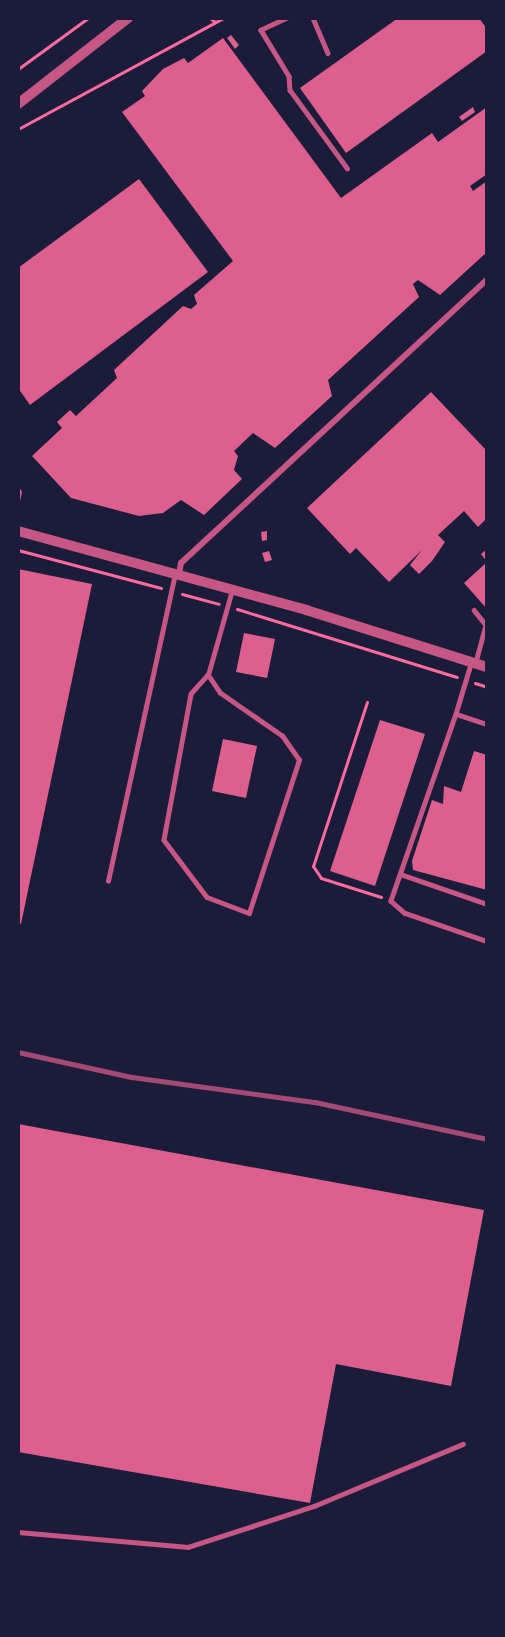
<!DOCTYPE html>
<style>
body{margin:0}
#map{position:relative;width:505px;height:1637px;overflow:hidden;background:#1b1b3a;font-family:"Public Sans",sans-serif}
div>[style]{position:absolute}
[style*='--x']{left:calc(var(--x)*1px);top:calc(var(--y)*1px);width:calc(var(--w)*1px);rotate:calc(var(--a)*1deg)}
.building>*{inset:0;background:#dd5f8e}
.path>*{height:3px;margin:-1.5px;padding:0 1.5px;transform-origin:1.5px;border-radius:1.5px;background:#ff6b9d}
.service>*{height:4.5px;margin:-2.25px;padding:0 2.25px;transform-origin:2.25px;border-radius:2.25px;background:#c65784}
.minor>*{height:6px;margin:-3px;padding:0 3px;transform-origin:3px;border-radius:3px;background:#c65784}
.tertiary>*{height:10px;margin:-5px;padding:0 5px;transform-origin:5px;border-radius:5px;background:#c65784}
.rail>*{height:4.5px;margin:-2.25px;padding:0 2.25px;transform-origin:2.25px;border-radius:2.25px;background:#a44b75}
span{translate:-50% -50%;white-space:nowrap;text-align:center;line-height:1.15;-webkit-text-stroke:6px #1b1b3a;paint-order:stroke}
.frame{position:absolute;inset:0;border:20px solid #1b1b3a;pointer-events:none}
</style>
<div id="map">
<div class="building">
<div style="clip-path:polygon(398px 18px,479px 18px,487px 29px,487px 51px,346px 153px,300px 88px)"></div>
<div style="clip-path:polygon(231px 35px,239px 45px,235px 49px,227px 38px)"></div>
<div style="clip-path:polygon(223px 38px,341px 198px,432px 133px,438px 142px,487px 107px,487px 174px,470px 186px,473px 191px,487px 181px,487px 252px,440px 295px,418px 280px,413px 284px,419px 297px,328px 380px,332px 396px,275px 448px,253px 433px,234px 451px,238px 456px,234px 470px,242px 479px,204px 515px,181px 500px,163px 513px,139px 516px,71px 498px,32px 456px,62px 428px,57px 422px,70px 410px,76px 416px,117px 378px,114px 370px,183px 306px,191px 309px,197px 304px,194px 295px,233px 261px,122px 112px,145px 96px,142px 91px,163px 69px,184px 58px,188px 63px)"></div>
<div style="clip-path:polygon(473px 107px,475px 112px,462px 121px,459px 117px)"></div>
<div style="clip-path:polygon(139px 179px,208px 272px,30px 405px,18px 388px,18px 268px)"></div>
<div style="clip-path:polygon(431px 392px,487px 451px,487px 518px,478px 527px,464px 511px,438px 535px,445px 542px,432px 561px,419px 574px,410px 565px,422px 550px,389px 582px,356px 548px,350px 554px,307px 508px)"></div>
<div style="clip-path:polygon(18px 485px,22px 492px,19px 506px,18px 506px)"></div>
<div style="clip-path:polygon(267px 531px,267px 540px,262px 541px,261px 532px)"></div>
<div style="clip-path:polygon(487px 549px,487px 562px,481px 554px)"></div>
<div style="clip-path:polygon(269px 551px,272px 560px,265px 562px,262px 553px)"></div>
<div style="clip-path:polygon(487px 562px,487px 609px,464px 583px)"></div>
<div style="clip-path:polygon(18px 569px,92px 584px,21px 924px,18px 923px)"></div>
<div style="clip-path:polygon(244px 633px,275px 639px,267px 678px,236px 672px)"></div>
<div style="clip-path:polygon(380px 720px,425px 734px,375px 886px,330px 871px)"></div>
<div style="clip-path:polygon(223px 739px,257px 746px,246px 798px,212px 791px)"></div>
<div style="clip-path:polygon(474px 751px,487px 755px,487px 890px,413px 870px,412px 861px,432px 800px,443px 804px,444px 786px,461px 792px)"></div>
<div style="clip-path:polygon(18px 1124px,484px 1210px,451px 1386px,336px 1364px,310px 1503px,18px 1452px)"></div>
</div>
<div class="path">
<div style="--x:210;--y:18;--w:6;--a:39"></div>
<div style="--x:18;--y:69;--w:87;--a:-36.1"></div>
<div style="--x:18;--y:129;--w:233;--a:-28.4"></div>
<div style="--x:18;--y:550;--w:148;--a:14.9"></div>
<div style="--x:182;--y:594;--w:38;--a:15"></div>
<div style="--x:237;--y:609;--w:230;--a:17.2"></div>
<div style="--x:475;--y:683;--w:13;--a:18"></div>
<div style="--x:367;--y:702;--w:173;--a:108.2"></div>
<div style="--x:313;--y:866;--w:14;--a:56"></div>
<div style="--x:321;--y:878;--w:63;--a:17.6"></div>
</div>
<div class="service">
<div style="--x:287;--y:18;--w:29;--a:155"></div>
<div style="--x:261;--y:30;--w:54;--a:58.7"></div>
<div style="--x:289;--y:76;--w:14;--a:86"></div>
<div style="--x:290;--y:90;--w:97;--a:53.8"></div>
<div style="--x:313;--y:18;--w:38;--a:67"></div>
<div style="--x:349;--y:18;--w:4;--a:0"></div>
<div style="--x:474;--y:610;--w:19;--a:51"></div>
<div style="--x:486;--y:625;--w:39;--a:105"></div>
<div style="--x:472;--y:661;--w:55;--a:106.8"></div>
<div style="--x:456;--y:714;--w:33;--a:18"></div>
<div style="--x:208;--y:675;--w:25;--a:132"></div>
<div style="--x:191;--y:694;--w:148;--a:100.5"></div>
<div style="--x:164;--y:840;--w:71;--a:53"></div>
<div style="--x:207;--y:897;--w:45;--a:20.9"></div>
<div style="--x:249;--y:913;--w:161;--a:-71.9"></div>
<div style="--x:299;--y:760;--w:29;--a:-125"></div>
<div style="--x:282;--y:736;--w:75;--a:-145.3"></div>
<div style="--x:220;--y:693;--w:22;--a:-124"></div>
<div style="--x:208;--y:675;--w:88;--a:-74.2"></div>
<div style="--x:456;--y:714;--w:198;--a:109.2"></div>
<div style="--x:391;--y:901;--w:18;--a:41"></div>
<div style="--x:405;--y:913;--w:87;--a:18.9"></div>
<div style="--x:400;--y:874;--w:92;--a:19"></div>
<div style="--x:108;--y:881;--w:314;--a:-77.7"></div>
<div style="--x:18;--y:1532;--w:171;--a:5"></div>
<div style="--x:188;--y:1547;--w:133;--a:-18"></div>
<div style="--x:314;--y:1506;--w:161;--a:-22.6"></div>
</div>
<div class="minor">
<div style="--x:179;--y:575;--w:12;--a:-81"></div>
<div style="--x:181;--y:563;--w:417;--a:-42.8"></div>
</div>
<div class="tertiary">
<div style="--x:18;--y:104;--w:140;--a:-38"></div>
<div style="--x:18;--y:531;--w:299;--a:15.3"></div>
<div style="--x:306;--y:610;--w:190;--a:17.5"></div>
</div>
<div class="rail">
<div style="--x:18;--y:1052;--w:117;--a:12.4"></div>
<div style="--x:132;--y:1077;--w:185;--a:7.8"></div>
<div style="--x:315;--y:1102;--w:176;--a:12.1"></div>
</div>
<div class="frame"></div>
</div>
